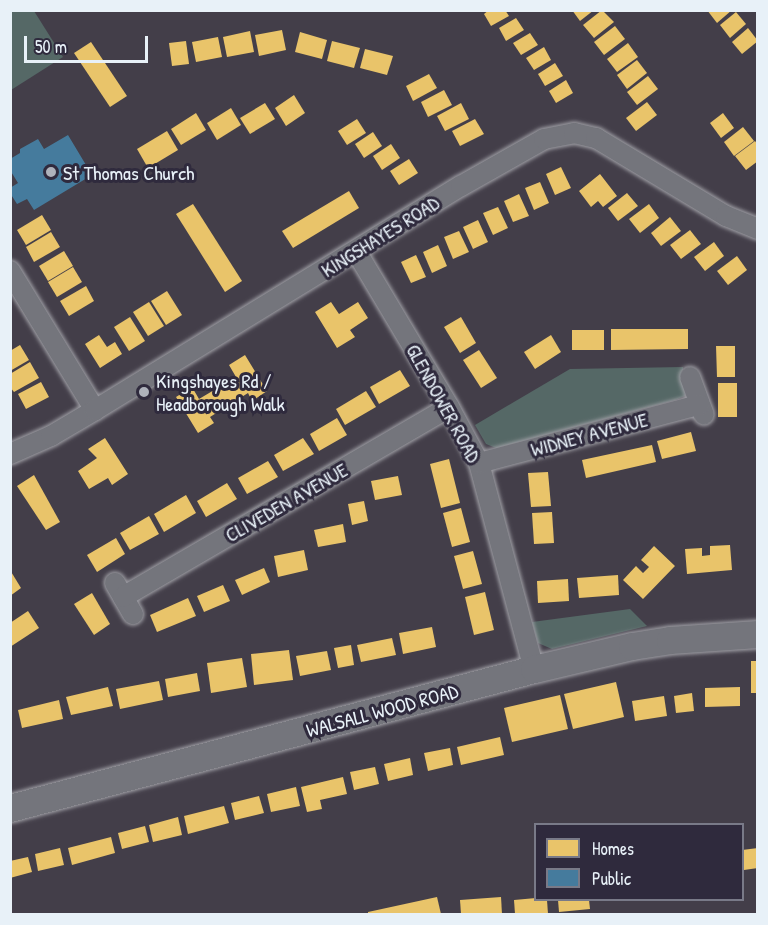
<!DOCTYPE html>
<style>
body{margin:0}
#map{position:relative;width:768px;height:925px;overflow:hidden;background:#433e49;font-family:"Patrick Hand",sans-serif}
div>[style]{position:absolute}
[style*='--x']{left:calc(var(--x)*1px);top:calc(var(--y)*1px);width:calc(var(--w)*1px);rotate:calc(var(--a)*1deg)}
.green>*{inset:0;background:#556866}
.homes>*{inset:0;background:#e9c46a}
.public>*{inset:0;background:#457b9d}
.roads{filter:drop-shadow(0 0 2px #a0a0a6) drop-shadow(0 0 2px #a0a0a6)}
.street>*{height:20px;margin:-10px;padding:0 10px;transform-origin:10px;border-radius:10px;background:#74757c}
.secondary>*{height:27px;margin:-13.5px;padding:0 13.5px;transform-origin:13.5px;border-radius:13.5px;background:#74757c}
.dots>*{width:16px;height:16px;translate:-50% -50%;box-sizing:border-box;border:3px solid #2f2a3d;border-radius:50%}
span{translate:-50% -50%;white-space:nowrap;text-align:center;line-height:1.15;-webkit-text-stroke:6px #2f2a3d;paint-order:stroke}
.poi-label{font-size:20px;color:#e8f1f8}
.left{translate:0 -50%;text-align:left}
.street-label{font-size:20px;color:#e8f1f8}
.frame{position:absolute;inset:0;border:12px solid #e8f1f8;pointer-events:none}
.legend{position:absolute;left:534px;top:823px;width:210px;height:78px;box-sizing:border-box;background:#2f2a3d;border:2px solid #797a88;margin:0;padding:8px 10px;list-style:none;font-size:18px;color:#e8f1f8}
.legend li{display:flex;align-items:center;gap:12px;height:30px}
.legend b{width:30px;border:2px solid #797a88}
.scale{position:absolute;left:24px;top:36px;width:124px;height:27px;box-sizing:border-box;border:3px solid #e8f1f8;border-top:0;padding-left:8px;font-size:18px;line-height:21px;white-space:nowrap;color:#e8f1f8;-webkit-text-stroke:4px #2f2a3d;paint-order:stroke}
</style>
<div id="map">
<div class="green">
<div style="clip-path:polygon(11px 10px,34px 11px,63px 57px,11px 90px)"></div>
<div style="clip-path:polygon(683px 367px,685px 396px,675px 400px,496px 448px,486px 444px,475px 425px,570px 369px)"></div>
<div style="clip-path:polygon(630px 609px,647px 626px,552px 649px,538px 643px,532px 622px)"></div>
</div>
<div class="homes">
<div style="clip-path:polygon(489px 10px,505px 10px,509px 16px,491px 26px,484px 14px)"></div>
<div style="clip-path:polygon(572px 10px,594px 10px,580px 21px)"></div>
<div style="clip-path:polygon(602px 10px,614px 22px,594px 38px,583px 25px)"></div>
<div style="clip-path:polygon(707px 10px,732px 10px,717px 23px)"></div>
<div style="clip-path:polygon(736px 12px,746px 24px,730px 38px,720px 25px)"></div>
<div style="clip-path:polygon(516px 18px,524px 30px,506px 41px,499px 28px)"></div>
<div style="clip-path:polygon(615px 26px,625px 39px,604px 55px,594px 42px)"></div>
<div style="clip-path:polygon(748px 28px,758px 41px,742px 54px,732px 42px)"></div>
<div style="clip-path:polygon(282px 30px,286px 50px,259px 56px,255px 35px)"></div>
<div style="clip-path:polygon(250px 31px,254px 52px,227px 57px,223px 37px)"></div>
<div style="clip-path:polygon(300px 32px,327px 40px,322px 59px,295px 52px)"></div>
<div style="clip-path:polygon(530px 33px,538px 45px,521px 55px,513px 43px)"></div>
<div style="clip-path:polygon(218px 37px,222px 57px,196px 62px,192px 42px)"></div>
<div style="clip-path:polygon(186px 41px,189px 64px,172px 66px,169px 43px)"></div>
<div style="clip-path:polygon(332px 41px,360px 48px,354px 68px,327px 61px)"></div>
<div style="clip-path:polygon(91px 42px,127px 96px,110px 107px,74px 53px)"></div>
<div style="clip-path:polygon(628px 43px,638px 57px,617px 72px,607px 59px)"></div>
<div style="clip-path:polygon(544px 47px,551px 60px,534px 70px,526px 58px)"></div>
<div style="clip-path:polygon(365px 49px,393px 56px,387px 75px,360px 68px)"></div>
<div style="clip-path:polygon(637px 60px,647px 73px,627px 89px,617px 75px)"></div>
<div style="clip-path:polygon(555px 63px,563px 76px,545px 86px,538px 74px)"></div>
<div style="clip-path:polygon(429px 74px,437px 88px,413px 101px,406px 86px)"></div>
<div style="clip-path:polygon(648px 76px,658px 89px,637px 105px,627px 92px)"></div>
<div style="clip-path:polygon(566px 80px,573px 93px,556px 103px,549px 91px)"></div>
<div style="clip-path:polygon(444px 90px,452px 105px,428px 117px,421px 102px)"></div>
<div style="clip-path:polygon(294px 95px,305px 113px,286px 126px,275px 108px)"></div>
<div style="clip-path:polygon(647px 102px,657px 115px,636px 131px,626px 118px)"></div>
<div style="clip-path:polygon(265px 103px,275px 119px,250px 134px,240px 118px)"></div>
<div style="clip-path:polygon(461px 103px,469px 119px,445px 131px,437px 116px)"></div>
<div style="clip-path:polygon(231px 108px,241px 125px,217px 140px,207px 123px)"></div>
<div style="clip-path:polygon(196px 113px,206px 130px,181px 145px,171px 129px)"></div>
<div style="clip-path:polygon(723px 113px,734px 128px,721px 138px,710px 123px)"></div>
<div style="clip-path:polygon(357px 119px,366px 133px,347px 145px,338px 131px)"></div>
<div style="clip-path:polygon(475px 119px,484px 134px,460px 146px,452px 131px)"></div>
<div style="clip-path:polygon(743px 127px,754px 141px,734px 156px,724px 142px)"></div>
<div style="clip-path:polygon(167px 131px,178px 150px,148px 168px,137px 149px)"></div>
<div style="clip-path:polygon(373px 132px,382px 146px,364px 158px,355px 144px)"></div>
<div style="clip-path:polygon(755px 141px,758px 145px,758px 161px,746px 170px,735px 156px)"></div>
<div style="clip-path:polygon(391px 144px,400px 158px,382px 170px,373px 156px)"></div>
<div style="clip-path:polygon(409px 159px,418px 173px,399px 185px,390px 171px)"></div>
<div style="clip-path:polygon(561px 167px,571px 188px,555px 195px,546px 174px)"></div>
<div style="clip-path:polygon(600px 174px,617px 196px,603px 207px,598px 201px,591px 207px,579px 191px)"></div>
<div style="clip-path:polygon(540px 182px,549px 203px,534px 210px,525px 188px)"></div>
<div style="clip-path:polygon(349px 191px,359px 208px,293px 248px,282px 231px)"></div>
<div style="clip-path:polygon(627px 193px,638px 206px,618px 221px,608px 208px)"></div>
<div style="clip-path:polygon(519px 194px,529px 216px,513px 222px,504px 201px)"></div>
<div style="clip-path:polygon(193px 204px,242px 281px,225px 292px,176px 214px)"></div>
<div style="clip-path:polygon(649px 204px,659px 218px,640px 233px,629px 219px)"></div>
<div style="clip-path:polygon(498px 207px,508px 228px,493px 235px,483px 213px)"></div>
<div style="clip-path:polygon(42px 215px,51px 230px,26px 245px,17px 230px)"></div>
<div style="clip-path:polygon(670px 217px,681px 231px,661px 246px,651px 233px)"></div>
<div style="clip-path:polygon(478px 220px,488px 242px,473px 249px,463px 227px)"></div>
<div style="clip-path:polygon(690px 230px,701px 244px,681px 259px,670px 245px)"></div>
<div style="clip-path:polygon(459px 231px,469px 252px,453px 259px,444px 237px)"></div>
<div style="clip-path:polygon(51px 232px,60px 247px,34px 262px,26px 247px)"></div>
<div style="clip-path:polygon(714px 242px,724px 256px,705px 271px,694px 257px)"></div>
<div style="clip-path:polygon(438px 245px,447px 266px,432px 273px,423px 252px)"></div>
<div style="clip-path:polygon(64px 251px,73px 266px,48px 281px,39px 266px)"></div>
<div style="clip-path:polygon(416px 255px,426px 277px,411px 283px,401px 262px)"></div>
<div style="clip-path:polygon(737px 256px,747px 270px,728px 285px,717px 271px)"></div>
<div style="clip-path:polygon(73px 267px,82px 282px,57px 297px,48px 282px)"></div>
<div style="clip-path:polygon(86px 286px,94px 301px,69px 316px,60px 301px)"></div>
<div style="clip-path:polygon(167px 291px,182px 315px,166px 325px,151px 301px)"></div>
<div style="clip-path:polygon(149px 302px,164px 326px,148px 336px,133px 312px)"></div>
<div style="clip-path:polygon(331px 302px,339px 314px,358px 302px,368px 318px,350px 330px,355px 337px,337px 348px,315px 312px)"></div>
<div style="clip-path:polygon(130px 317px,145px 341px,129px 351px,114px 327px)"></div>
<div style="clip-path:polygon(461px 317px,476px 343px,460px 353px,444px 327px)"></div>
<div style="clip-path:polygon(611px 329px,688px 329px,688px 349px,611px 350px)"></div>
<div style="clip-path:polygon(572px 330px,604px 330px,604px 350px,572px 350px)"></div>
<div style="clip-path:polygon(99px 335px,107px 347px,115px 342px,122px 354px,100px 368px,85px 344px)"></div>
<div style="clip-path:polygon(551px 335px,561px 352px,535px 369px,524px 352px)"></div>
<div style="clip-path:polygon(20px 345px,29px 360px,10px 371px,10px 351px)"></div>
<div style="clip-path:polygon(716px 346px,735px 346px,735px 377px,717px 377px)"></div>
<div style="clip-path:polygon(479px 350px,497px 378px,481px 388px,463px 360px)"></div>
<div style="clip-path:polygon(245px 355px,267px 391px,252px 401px,248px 393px,210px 417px,214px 423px,198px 433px,176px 397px,192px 387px,199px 399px,236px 377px,229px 365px)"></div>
<div style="clip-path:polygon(30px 362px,39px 378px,14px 392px,10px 387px,10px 374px)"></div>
<div style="clip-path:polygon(400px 370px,410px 386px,379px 404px,370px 387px)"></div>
<div style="clip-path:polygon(41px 382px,49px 397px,26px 409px,18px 394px)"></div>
<div style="clip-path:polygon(718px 383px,737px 383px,737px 417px,718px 417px)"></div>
<div style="clip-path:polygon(366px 391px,376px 407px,345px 425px,336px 409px)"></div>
<div style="clip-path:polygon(337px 418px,347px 435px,319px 451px,310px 434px)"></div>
<div style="clip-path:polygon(691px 432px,696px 451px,662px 459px,657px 441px)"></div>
<div style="clip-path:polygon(105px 438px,128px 474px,112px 485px,108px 478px,89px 489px,78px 471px,97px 458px,88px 449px)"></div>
<div style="clip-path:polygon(303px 438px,314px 454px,283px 471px,274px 455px)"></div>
<div style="clip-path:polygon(652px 445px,656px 462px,586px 478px,582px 460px)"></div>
<div style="clip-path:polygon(449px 459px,460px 503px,441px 508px,430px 464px)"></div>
<div style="clip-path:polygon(268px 461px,278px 477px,247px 494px,238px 478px)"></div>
<div style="clip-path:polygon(548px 472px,551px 506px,531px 507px,528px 473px)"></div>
<div style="clip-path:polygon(34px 475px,60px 522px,46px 530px,17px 486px)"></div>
<div style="clip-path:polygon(398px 476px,402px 495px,375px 500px,371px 481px)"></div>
<div style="clip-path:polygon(227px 483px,237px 499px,206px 517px,197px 501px)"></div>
<div style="clip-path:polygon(186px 495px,196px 513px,164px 532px,154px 514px)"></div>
<div style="clip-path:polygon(364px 501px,368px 521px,352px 525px,348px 504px)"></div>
<div style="clip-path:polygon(461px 508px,470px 542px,452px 547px,443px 513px)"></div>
<div style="clip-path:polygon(552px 512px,554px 543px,534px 544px,532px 513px)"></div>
<div style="clip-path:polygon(149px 516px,159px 534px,130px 550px,120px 533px)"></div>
<div style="clip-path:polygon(343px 524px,346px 542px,318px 547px,314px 530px)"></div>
<div style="clip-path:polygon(116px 538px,125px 554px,97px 572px,87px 555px)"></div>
<div style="clip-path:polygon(730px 545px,732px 570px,687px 574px,685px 549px,702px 548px,702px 556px,710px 555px,710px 546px)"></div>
<div style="clip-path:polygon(654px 546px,675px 566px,643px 599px,623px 580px,636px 566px,643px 573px,649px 567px,641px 560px)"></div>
<div style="clip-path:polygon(304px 550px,308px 570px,278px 577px,274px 556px)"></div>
<div style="clip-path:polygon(473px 551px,482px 584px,463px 589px,454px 556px)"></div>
<div style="clip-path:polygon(264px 568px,270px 582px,242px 595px,235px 580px)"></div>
<div style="clip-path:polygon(10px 570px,21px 588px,10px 596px)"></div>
<div style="clip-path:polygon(618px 575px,619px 595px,579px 598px,577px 578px)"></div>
<div style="clip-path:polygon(568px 579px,569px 601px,538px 603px,537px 581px)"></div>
<div style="clip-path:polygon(223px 585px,230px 601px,204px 612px,197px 596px)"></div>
<div style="clip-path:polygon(485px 592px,494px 630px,474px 635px,465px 597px)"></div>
<div style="clip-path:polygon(92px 593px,110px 624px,94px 635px,74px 604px)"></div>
<div style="clip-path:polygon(188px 598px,196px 616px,157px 632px,150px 615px)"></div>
<div style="clip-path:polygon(28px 611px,39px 628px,10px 647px,10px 623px)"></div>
<div style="clip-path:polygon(432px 627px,436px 647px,403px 654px,399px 633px)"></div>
<div style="clip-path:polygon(392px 638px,396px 655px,361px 662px,357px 645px)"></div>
<div style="clip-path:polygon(351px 645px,354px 665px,338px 668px,334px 648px)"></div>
<div style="clip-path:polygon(289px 650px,293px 680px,254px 685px,251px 654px)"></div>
<div style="clip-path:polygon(327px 651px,331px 670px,300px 676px,296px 656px)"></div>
<div style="clip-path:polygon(242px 658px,247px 687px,211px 693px,207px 663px)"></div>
<div style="clip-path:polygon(751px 661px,758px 661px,758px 693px,751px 693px)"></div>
<div style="clip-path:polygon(197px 673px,200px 691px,168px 697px,165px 679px)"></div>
<div style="clip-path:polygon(159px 681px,163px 700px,120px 709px,116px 689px)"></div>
<div style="clip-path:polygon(616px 682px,624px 717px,573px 729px,564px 694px)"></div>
<div style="clip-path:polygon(108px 687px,113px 706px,71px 715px,66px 697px)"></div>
<div style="clip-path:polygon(740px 687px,740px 706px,705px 707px,705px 688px)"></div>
<div style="clip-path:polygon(692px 693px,694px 711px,676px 713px,674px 696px)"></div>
<div style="clip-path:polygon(560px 695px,568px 729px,512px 742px,504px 708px)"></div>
<div style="clip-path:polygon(664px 696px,667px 716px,635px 721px,632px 701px)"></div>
<div style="clip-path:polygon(59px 700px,63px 719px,22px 728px,18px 710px)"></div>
<div style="clip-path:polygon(500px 737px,504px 755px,461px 765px,457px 747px)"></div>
<div style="clip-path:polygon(450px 748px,453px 765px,428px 771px,424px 753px)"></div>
<div style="clip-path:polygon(410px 758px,413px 775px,388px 781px,384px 764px)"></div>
<div style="clip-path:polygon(375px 767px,379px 784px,354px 790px,350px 772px)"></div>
<div style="clip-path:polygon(343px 777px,347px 794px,320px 800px,322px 809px,307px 812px,301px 787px)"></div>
<div style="clip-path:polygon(296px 787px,300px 806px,271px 812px,267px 794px)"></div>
<div style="clip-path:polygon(259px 796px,264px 813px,235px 820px,231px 803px)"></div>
<div style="clip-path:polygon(224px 806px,229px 823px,188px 834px,184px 816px)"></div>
<div style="clip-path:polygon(178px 817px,182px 835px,153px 842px,149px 825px)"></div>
<div style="clip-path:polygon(145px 826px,149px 842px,122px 849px,118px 833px)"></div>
<div style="clip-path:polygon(111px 837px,115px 853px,72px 865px,68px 848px)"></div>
<div style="clip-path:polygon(60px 848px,64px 865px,38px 871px,35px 854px)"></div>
<div style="clip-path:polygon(758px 848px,758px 868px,744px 870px,742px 850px)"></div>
<div style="clip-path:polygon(28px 857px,32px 872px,10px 878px,10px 861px)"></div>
<div style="clip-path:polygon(437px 897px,441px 914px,368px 914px,368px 912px)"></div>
<div style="clip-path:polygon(501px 897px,502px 914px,461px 914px,460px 900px)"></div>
<div style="clip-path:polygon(536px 898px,547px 900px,548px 914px,515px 914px,514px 900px)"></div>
<div style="clip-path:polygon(558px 900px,589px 900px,590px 909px,559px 912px)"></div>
</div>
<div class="public">
<div style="clip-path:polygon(68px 135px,92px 175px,34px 210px,27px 199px,17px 204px,10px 193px,10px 188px,18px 183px,10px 170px,10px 159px,20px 153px,20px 149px,38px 139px,44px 149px)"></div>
</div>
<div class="roads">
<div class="street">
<div style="--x:356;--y:251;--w:182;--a:59.2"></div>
<div style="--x:449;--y:407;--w:64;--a:61.8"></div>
<div style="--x:479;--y:463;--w:213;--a:75.1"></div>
<div style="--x:10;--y:271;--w:163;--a:58.6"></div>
<div style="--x:690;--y:377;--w:40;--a:69.8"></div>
<div style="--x:10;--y:454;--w:45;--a:-23.7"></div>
<div style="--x:51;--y:436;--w:51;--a:-30.6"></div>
<div style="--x:95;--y:410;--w:429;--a:-31.5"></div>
<div style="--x:461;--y:186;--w:95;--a:-29.5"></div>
<div style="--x:544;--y:139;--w:31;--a:-11"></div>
<div style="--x:574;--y:133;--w:23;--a:13"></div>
<div style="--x:596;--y:138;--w:152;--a:31"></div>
<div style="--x:726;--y:216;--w:35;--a:22"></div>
<div style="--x:479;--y:463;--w:228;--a:-14.8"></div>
<div style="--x:115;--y:583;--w:36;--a:60"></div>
<div style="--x:123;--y:597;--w:377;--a:-30.2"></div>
</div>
<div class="secondary">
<div style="--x:10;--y:808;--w:542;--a:-14.86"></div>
<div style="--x:534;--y:669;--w:101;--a:-13.2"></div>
<div style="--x:632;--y:646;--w:38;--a:-9"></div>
<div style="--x:670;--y:640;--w:88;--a:-3.9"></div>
</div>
</div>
<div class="dots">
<div style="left:51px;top:172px;background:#aeb2bb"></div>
<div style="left:144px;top:392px;background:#aeb2bb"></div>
</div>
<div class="poi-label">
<span class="left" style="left:63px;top:172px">St Thomas Church</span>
<span class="left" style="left:156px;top:392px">Kingshayes Rd /<br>Headborough Walk</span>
</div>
<div class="street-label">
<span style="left:380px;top:236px;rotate:-32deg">KINGSHAYES ROAD</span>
<span style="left:444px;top:403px;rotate:61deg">GLENDOWER ROAD</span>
<span style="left:589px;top:434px;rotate:-15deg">WIDNEY AVENUE</span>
<span style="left:286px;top:502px;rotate:-30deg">CLIVEDEN AVENUE</span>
<span style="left:382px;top:710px;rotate:-15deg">WALSALL WOOD ROAD</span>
</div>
<div class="frame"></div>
<ul class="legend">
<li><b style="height:16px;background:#e9c46a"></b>Homes</li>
<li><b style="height:16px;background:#457b9d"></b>Public</li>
</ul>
<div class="scale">50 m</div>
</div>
